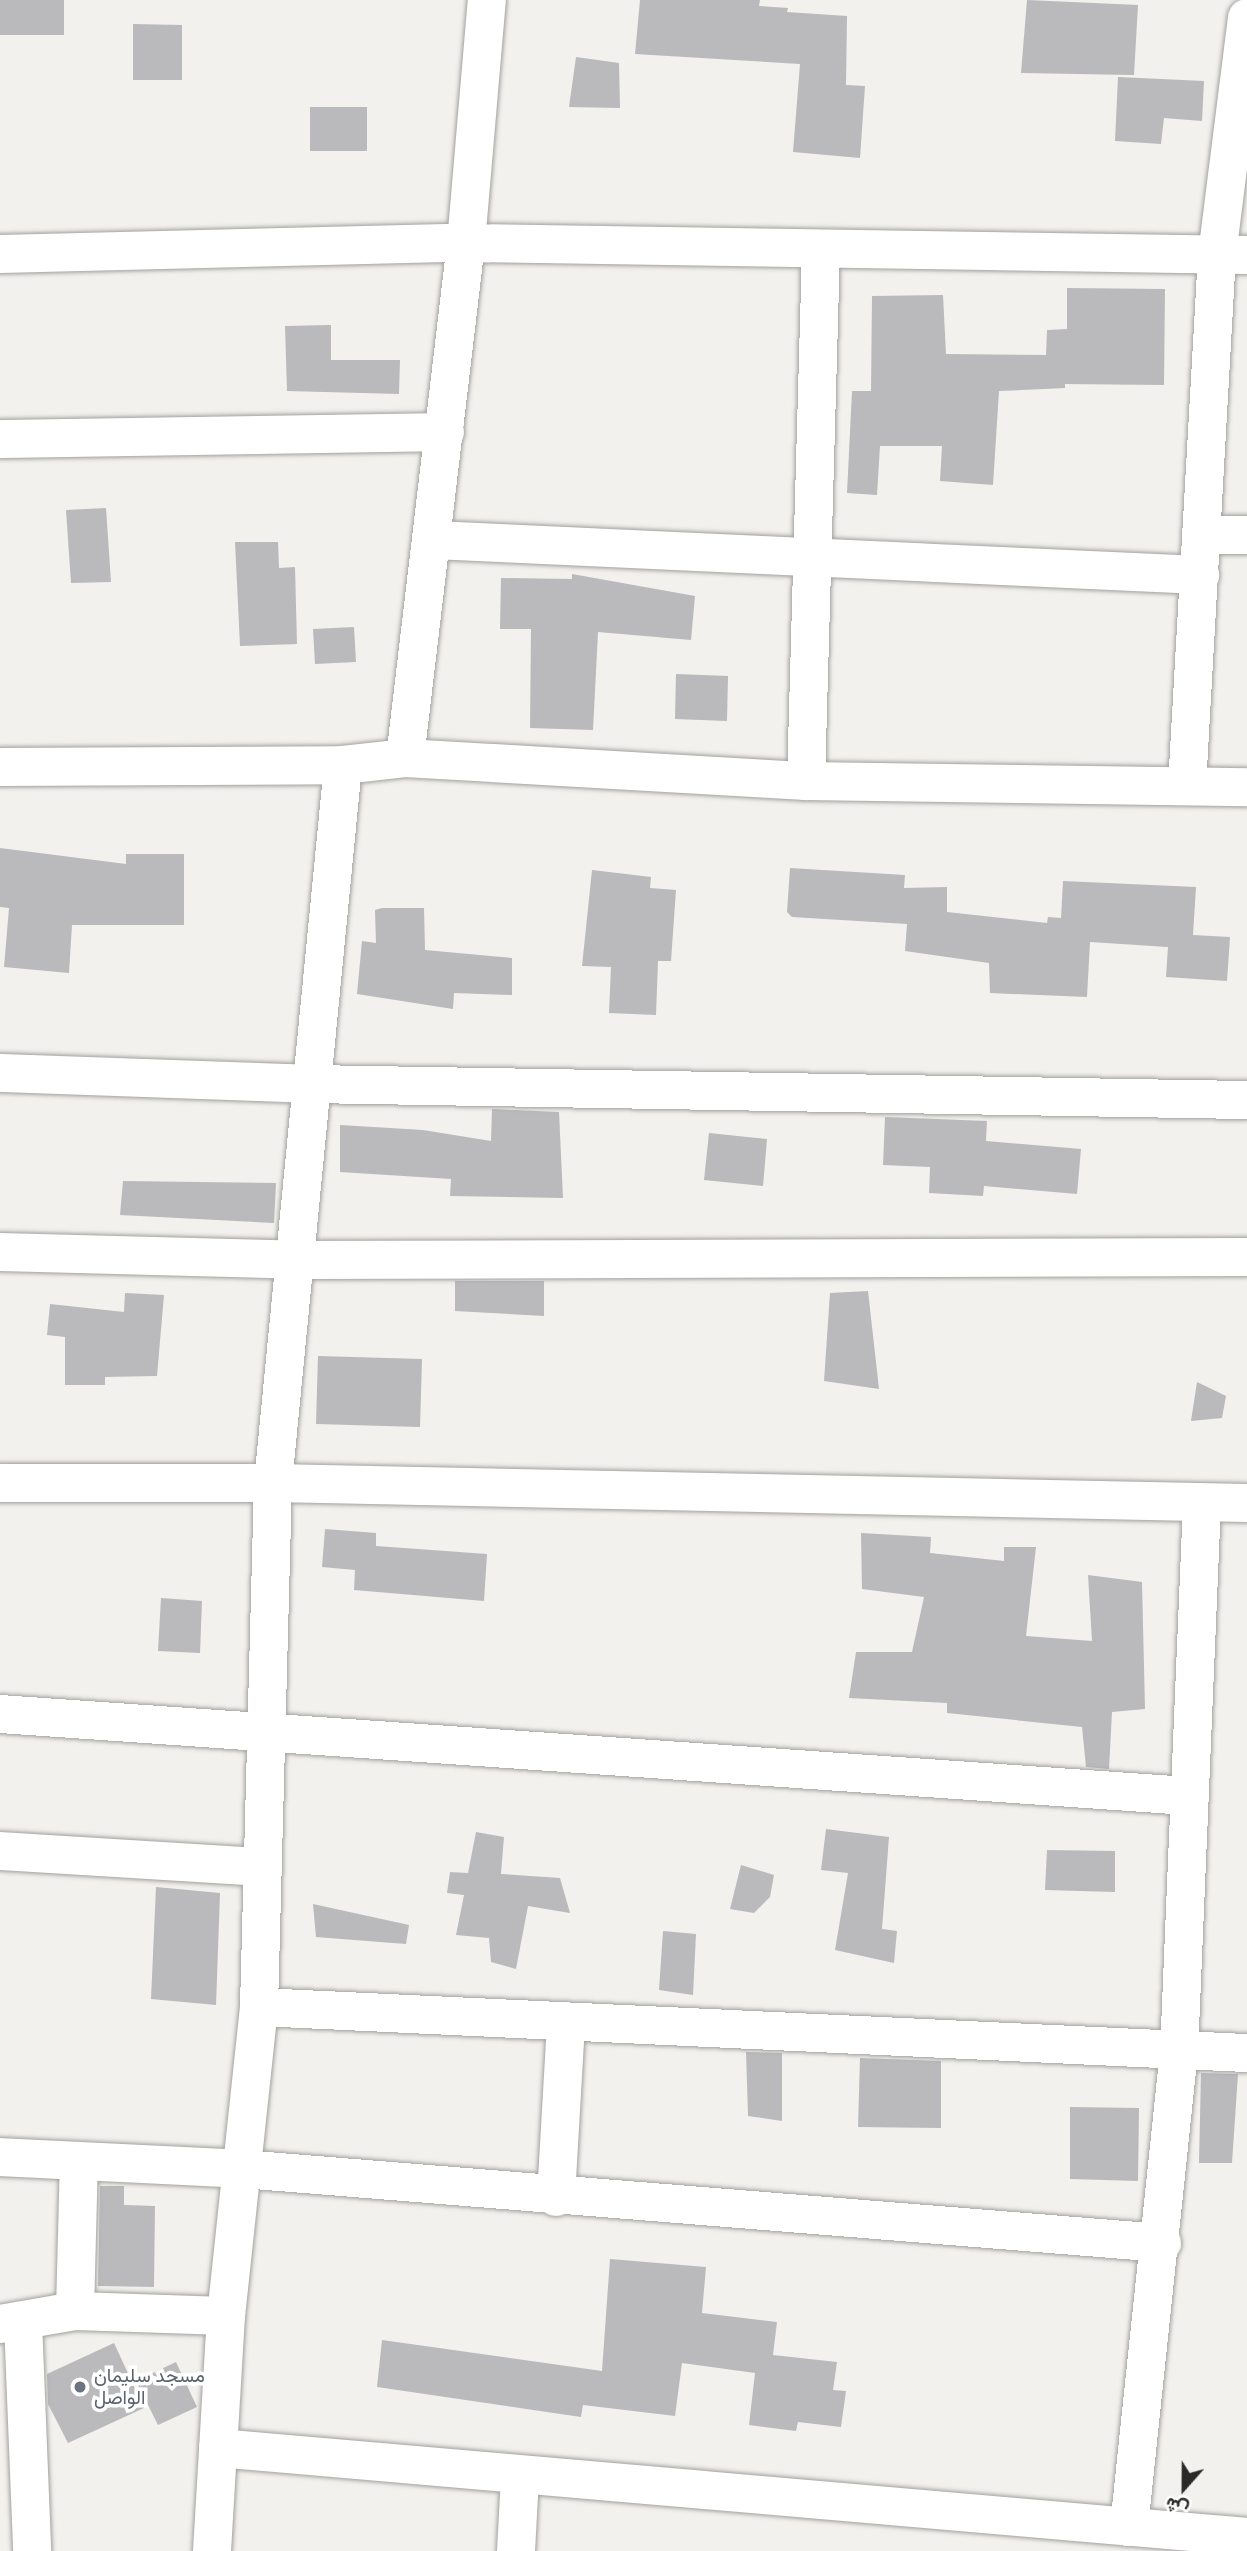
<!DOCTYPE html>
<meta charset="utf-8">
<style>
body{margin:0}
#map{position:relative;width:1247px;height:2551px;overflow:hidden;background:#f2f1ee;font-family:"Noto Sans",Vazirmatn,sans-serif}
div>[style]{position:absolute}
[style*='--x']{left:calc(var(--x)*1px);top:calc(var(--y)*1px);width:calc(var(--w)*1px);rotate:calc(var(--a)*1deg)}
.building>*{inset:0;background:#bab9bc}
.roads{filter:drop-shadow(0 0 2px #a2a19e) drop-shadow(0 0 2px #a2a19e)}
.minor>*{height:38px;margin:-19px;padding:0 19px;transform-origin:19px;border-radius:19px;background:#fff}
.dots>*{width:19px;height:19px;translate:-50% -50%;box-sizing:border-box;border:4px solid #fff;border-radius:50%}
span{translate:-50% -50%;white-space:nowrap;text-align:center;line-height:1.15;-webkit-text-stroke:7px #fff;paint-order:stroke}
.worship-label{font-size:19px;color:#5b616d}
.left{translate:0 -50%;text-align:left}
.north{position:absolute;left:1149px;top:2453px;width:70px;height:70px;-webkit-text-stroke:5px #fff;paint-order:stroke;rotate:201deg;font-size:19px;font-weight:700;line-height:28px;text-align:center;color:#2a2928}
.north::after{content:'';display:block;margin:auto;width:24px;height:32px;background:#2a2928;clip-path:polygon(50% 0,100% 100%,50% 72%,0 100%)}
</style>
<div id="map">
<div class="building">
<div style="clip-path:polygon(0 0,64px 0,64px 35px,0 35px)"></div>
<div style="clip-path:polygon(640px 0,760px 0,759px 6px,788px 8px,787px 12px,847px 16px,846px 85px,865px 86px,860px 158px,793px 152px,800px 64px,635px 54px)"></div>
<div style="clip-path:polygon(1027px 0,1138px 5px,1134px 75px,1021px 73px)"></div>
<div style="clip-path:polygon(133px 24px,182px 25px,182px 80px,133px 80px)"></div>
<div style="clip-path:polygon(576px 57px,619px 63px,620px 108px,569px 107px)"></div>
<div style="clip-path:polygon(1118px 77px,1204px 81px,1202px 121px,1164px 118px,1161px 144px,1115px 141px)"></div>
<div style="clip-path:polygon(310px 107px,367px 107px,367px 151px,310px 151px)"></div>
<div style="clip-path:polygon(1067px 288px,1165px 289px,1164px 385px,1065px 384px,1065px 388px,999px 391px,993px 485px,940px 481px,942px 446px,880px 446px,877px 495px,847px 493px,852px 391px,871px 391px,872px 296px,943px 295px,946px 354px,1046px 355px,1047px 330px,1067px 329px)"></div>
<div style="clip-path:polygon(331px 325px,331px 360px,400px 360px,399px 394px,287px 391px,285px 326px)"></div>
<div style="clip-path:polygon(106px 508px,111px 582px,71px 583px,66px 510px)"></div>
<div style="clip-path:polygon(235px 542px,278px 542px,279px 568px,295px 567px,297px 644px,240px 646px)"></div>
<div style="clip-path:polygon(572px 574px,695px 596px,691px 640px,598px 632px,593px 730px,530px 728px,531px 629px,500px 629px,501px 578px,572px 579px)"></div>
<div style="clip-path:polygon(354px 627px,356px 662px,315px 664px,313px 629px)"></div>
<div style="clip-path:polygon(676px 674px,728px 676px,727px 721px,675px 719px)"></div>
<div style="clip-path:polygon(0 848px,126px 864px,126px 854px,184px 854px,184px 925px,72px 925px,69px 973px,4px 967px,9px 908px,0 907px)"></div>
<div style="clip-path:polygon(790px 868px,905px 875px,904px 888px,947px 887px,947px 912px,1047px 923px,1048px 917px,1061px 918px,1063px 881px,1196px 887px,1193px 935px,1230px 937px,1227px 981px,1166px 977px,1168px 947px,1090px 942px,1087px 997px,990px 993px,989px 963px,905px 951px,907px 924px,792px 917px,787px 912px)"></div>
<div style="clip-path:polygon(592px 870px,651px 877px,650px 888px,676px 890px,671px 961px,658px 961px,656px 1015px,609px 1013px,611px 967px,582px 966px)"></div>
<div style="clip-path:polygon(382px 908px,424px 908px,425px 950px,512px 958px,512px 995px,454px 993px,453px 1009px,357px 994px,362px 941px,376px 943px,375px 910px)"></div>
<div style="clip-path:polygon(492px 1109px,559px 1112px,563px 1198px,450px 1196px,451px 1179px,340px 1172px,340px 1125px,423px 1130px,491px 1141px)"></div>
<div style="clip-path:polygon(885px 1117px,987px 1121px,986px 1141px,1081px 1149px,1077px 1194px,984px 1186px,983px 1196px,929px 1193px,930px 1167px,883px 1165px)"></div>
<div style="clip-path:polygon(709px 1133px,767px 1139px,763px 1186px,704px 1180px)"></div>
<div style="clip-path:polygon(123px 1181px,276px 1183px,274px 1223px,120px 1215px)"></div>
<div style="clip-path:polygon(455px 1281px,544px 1281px,544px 1316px,455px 1311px)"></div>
<div style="clip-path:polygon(868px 1291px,879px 1389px,824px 1381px,830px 1293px)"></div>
<div style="clip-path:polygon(125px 1293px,164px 1295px,157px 1376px,105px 1377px,105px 1385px,65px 1385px,65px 1337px,47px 1335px,50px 1304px,124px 1312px)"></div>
<div style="clip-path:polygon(318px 1356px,422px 1359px,420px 1427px,316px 1424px)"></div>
<div style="clip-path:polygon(1197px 1382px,1226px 1396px,1222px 1418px,1191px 1421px)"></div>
<div style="clip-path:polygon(325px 1529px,376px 1533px,376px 1546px,487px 1554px,484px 1601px,354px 1590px,355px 1570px,322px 1567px)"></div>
<div style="clip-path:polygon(861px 1533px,931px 1537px,930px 1553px,1004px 1561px,1004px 1547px,1036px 1547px,1026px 1636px,1092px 1641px,1088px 1575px,1142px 1582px,1145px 1709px,1112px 1712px,1109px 1769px,1086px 1767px,1082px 1727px,947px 1713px,947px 1703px,849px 1698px,856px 1652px,912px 1652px,924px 1597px,862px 1589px)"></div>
<div style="clip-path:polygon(161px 1598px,202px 1601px,200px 1653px,158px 1651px)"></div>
<div style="clip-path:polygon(826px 1829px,889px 1837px,882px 1929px,897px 1931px,894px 1963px,835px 1950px,848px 1873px,821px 1870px)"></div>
<div style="clip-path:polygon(476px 1832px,504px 1837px,501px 1874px,560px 1878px,570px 1913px,528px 1906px,516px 1969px,491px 1962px,489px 1938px,456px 1935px,464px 1895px,447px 1893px,450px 1872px,468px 1873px)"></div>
<div style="clip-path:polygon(1047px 1850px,1115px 1851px,1115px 1892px,1045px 1890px)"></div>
<div style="clip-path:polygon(741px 1865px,774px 1875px,770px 1897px,754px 1913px,730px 1909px)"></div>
<div style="clip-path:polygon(156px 1887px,220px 1893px,216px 2005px,151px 1999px)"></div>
<div style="clip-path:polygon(313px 1904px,409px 1925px,406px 1944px,316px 1937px)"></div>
<div style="clip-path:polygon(663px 1931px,696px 1934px,693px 1995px,659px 1990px)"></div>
<div style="clip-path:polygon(746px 2052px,782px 2053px,782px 2121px,748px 2116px)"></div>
<div style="clip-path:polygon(860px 2058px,941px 2061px,941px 2128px,858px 2127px)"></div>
<div style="clip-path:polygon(1201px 2073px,1238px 2074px,1232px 2163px,1199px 2163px)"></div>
<div style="clip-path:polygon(1070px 2107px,1139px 2108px,1138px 2181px,1070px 2179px)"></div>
<div style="clip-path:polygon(100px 2186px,124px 2186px,124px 2205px,155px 2206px,154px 2287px,98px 2286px)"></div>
<div style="clip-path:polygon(610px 2259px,706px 2267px,702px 2313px,777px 2322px,773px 2355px,837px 2362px,833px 2390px,846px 2391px,841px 2427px,798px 2422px,796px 2431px,749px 2425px,755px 2373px,682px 2363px,675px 2416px,583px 2405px,581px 2417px,377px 2387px,382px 2340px,602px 2371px)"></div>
<div style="clip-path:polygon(114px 2343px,144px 2408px,68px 2443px,48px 2404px,47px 2374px)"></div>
<div style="clip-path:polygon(176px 2362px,197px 2407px,158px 2425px,136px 2381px)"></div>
</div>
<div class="roads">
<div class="minor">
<div style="--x:0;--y:254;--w:466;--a:-1.4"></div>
<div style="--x:466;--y:243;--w:781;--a:0.88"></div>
<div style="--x:0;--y:439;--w:445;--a:-0.9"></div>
<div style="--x:1201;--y:535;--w:46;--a:0"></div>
<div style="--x:434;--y:540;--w:767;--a:2.62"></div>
<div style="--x:405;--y:758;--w:519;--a:-83.24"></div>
<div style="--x:466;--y:243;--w:244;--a:-85.1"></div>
<div style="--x:0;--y:767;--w:343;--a:-0.3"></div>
<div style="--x:343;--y:765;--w:62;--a:-6.4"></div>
<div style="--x:405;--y:758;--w:402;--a:3.3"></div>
<div style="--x:806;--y:781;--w:441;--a:0.8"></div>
<div style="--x:806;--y:781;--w:529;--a:-88.38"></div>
<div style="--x:1187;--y:786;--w:532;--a:-86.77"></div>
<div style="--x:1217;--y:255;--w:239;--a:-82.8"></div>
<div style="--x:0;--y:1073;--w:310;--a:2"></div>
<div style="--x:310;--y:1084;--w:937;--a:0.98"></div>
<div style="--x:0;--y:1252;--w:299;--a:1.5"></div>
<div style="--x:299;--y:1260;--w:948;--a:-0.18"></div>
<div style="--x:0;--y:1483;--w:273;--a:0"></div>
<div style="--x:273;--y:1483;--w:974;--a:1.18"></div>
<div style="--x:0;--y:1714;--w:1192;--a:3.95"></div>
<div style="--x:0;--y:1851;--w:261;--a:3.5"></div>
<div style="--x:259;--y:2007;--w:989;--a:2.67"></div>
<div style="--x:0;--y:2157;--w:242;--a:2.8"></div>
<div style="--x:242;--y:2169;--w:923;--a:4.6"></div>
<div style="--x:556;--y:2197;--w:175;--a:-86.7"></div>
<div style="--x:75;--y:2311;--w:149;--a:-88.5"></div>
<div style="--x:23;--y:2322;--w:229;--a:87.7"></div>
<div style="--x:0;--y:2324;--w:76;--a:-9.8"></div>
<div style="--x:75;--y:2311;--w:151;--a:1.9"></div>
<div style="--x:218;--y:2448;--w:1033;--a:4.94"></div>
<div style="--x:1129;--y:2527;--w:478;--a:-84"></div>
<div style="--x:1179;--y:2052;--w:549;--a:-87.6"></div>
<div style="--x:212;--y:2551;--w:235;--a:-86.6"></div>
<div style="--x:226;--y:2316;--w:311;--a:-83.9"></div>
<div style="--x:259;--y:2007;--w:524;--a:-88.47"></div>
<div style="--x:273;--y:1483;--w:721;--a:-84.43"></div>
<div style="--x:516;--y:2551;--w:75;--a:-86.9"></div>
</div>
</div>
<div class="dots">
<div style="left:80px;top:2387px;background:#6b7280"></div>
</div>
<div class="worship-label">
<span class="left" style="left:94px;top:2387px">مسجد سليمان<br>الواصل</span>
</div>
<div class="north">ش</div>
</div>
